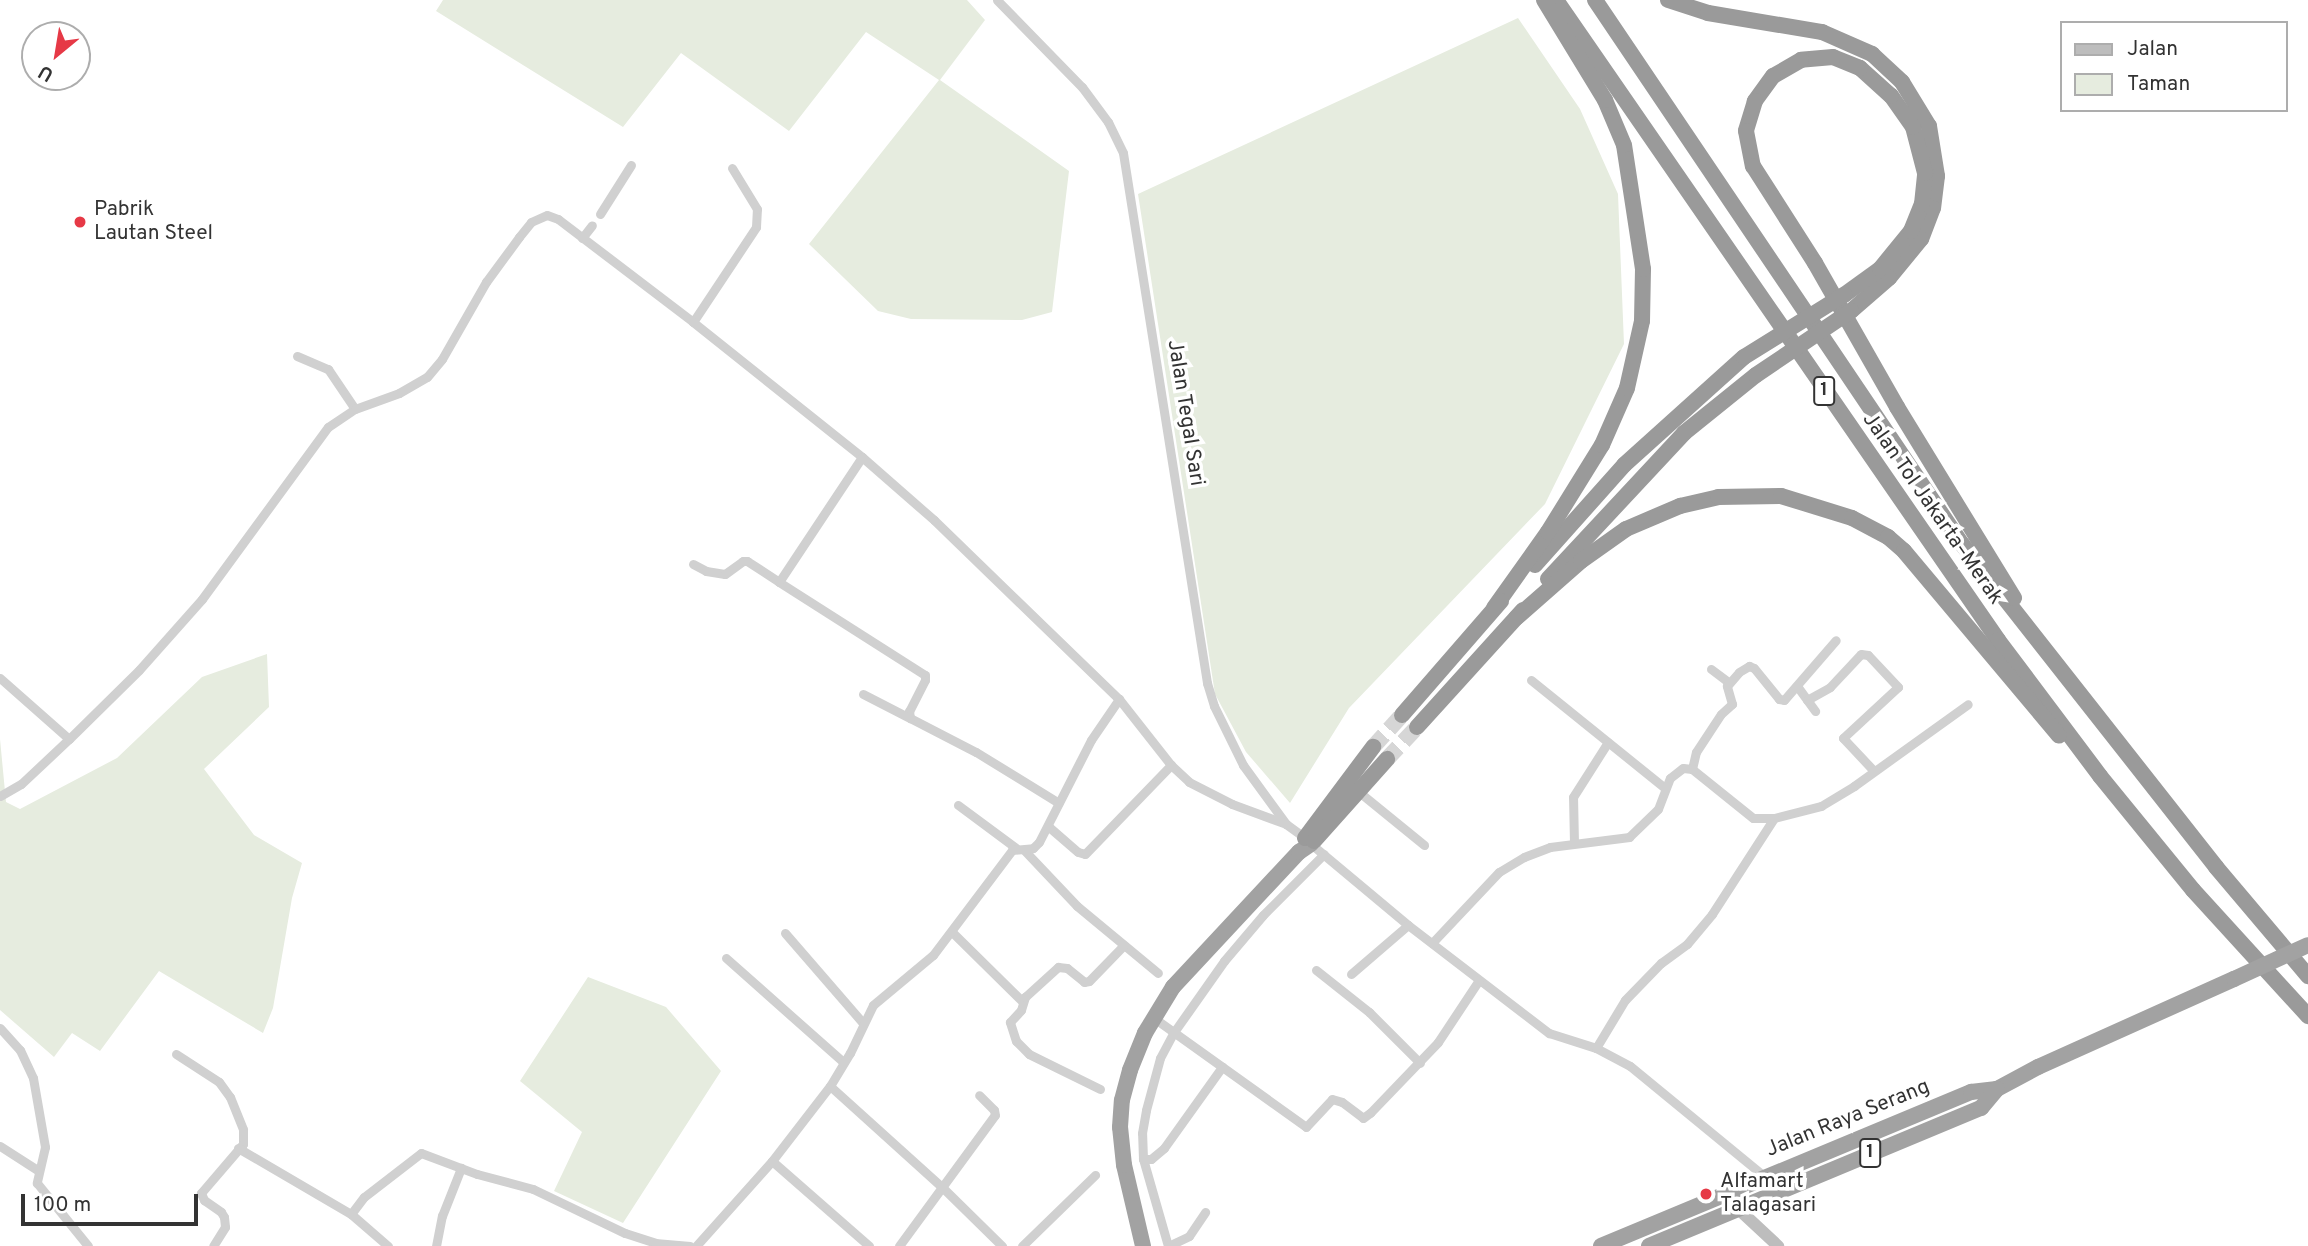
<!DOCTYPE html>
<meta charset="utf-8">
<style>
body{margin:0}
#map{position:relative;width:2308px;height:1246px;overflow:hidden;background:#fff;font-family:Overpass,sans-serif}
div>[style]{position:absolute}
[style*='--x']{left:calc(var(--x)*1px);top:calc(var(--y)*1px);width:calc(var(--w)*1px);rotate:calc(var(--a)*1deg)}
.green>*{inset:0;background:#e6ecdf}
.motorway-tunnel>*{height:16px;margin-top:-8px;transform-origin:0;background:repeating-linear-gradient(90deg,#d6d6d6 0 16px,transparent 0 24px)}
.minor>*{height:9px;margin:-4.5px;padding:0 4.5px;transform-origin:4.5px;border-radius:4.5px;background:#d0d0d0}
.secondary>*{height:12px;margin:-6px;padding:0 6px;transform-origin:6px;border-radius:6px;background:#bdbdbd}
.trunk>*{height:16px;margin:-8px;padding:0 8px;transform-origin:8px;border-radius:8px;background:#a2a2a2}
.motorway>*{height:16px;margin:-8px;padding:0 8px;transform-origin:8px;border-radius:8px;background:#9a9a9a}
.trunk-bridge>*{height:16px;margin:-8px;padding:0 8px;transform-origin:8px;border-radius:8px;background:#a2a2a2}
.motorway-bridge>*{height:16px;margin:-8px;padding:0 8px;transform-origin:8px;border-radius:8px;background:#9a9a9a}
.dots>*{width:19px;height:19px;translate:-50% -50%;box-sizing:border-box;border:4px solid #fff;border-radius:50%}
span{translate:-50% -50%;white-space:nowrap;text-align:center;line-height:1.15;-webkit-text-stroke:7px #fff;paint-order:stroke}
.shield-label span{padding:2px 5px;background:#fff;border:2px solid;border-radius:5px;-webkit-text-stroke-width:0}
.shield-label{font-size:19px;color:#333;font-weight:700}
.poi-label{font-size:21px;color:#333}
.left{translate:0 -50%;text-align:left}
.street-label{font-size:21px;color:#333}
.legend{position:absolute;left:2060px;top:21px;width:228px;height:91px;box-sizing:border-box;background:#fff;border:2px solid #adadad;margin:0;padding:9px 12px;list-style:none;font-size:21px;color:#333}
.legend li{display:flex;align-items:center;gap:14px;height:35px}
.legend b{width:35px;border:2px solid #adadad}
.north{position:absolute;left:21px;top:21px;width:70px;height:70px;box-sizing:border-box;background:#fff;border:2px solid #adadad;border-radius:50%;rotate:210deg;font-size:19px;font-weight:700;line-height:28px;text-align:center;color:#333}
.north::after{content:'';display:block;margin:auto;width:24px;height:32px;background:#e63946;clip-path:polygon(50% 0,100% 100%,50% 72%,0 100%)}
.scale{position:absolute;left:21px;top:1194px;width:177px;height:32px;box-sizing:border-box;border:4px solid #333;border-top:0;padding-left:9px;font-size:21px;line-height:24px;white-space:nowrap;color:#333;-webkit-text-stroke:5px #fff;paint-order:stroke}
</style>
<div id="map">
<div class="green">
<div style="clip-path:polygon(443px 0,967px 0,985px 20px,940px 80px,1069px 171px,1052px 312px,1022px 320px,911px 319px,878px 311px,809px 244px,939px 80px,866px 32px,789px 131px,681px 53px,623px 127px,436px 11px)"></div>
<div style="clip-path:polygon(1518px 18px,1580px 109px,1618px 194px,1624px 344px,1545px 504px,1349px 708px,1290px 803px,1246px 752px,1215px 694px,1138px 194px)"></div>
<div style="clip-path:polygon(267px 654px,269px 707px,204px 769px,254px 835px,302px 863px,292px 898px,273px 1008px,263px 1033px,159px 971px,100px 1051px,72px 1033px,54px 1057px,0 1010px,0 739px,6px 802px,20px 809px,117px 758px,202px 677px)"></div>
<div style="clip-path:polygon(588px 977px,666px 1007px,721px 1071px,623px 1223px,554px 1191px,582px 1132px,520px 1081px)"></div>
</div>
<div class="motorway-tunnel">
<div style="--x:1373;--y:747;--w:43;--a:-47.8"></div>
<div style="--x:1387;--y:759;--w:44;--a:-46.8"></div>
</div>
<div class="minor">
<div style="--x:997;--y:0;--w:122;--a:45.7"></div>
<div style="--x:1082;--y:87;--w:44;--a:53.4"></div>
<div style="--x:1108;--y:122;--w:34;--a:64"></div>
<div style="--x:1123;--y:153;--w:537;--a:80.99"></div>
<div style="--x:1207;--y:683;--w:24;--a:73"></div>
<div style="--x:1214;--y:706;--w:66;--a:63.8"></div>
<div style="--x:1243;--y:765;--w:73;--a:53.9"></div>
<div style="--x:1286;--y:824;--w:24;--a:36"></div>
<div style="--x:600;--y:214;--w:58;--a:-57.7"></div>
<div style="--x:582;--y:238;--w:16;--a:-52"></div>
<div style="--x:693;--y:322;--w:114;--a:-56.4"></div>
<div style="--x:756;--y:227;--w:18;--a:-87"></div>
<div style="--x:757;--y:209;--w:48;--a:-121.4"></div>
<div style="--x:297;--y:356;--w:34;--a:23"></div>
<div style="--x:328;--y:369;--w:48;--a:56"></div>
<div style="--x:862;--y:457;--w:150;--a:123.6"></div>
<div style="--x:779;--y:582;--w:173;--a:32.5"></div>
<div style="--x:925;--y:675;--w:5;--a:90"></div>
<div style="--x:925;--y:680;--w:35;--a:117"></div>
<div style="--x:909;--y:711;--w:7;--a:82"></div>
<div style="--x:910;--y:718;--w:74;--a:27.3"></div>
<div style="--x:976;--y:752;--w:97;--a:31.6"></div>
<div style="--x:693;--y:564;--w:15;--a:28"></div>
<div style="--x:706;--y:571;--w:19;--a:9"></div>
<div style="--x:725;--y:574;--w:22;--a:-36"></div>
<div style="--x:743;--y:561;--w:4;--a:0"></div>
<div style="--x:747;--y:561;--w:38;--a:33"></div>
<div style="--x:1711;--y:669;--w:21;--a:37"></div>
<div style="--x:0;--y:678;--w:92;--a:41.5"></div>
<div style="--x:1531;--y:680;--w:172;--a:38.9"></div>
<div style="--x:1797;--y:686;--w:31;--a:54"></div>
<div style="--x:863;--y:694;--w:53;--a:27.1"></div>
<div style="--x:1807;--y:700;--w:26;--a:-29"></div>
<div style="--x:1830;--y:687;--w:45;--a:-46.8"></div>
<div style="--x:1861;--y:654;--w:7;--a:8"></div>
<div style="--x:1868;--y:655;--w:44;--a:46.8"></div>
<div style="--x:1898;--y:687;--w:75;--a:137.2"></div>
<div style="--x:1843;--y:738;--w:45;--a:46.8"></div>
<div style="--x:1692;--y:769;--w:17;--a:-77"></div>
<div style="--x:1696;--y:752;--w:45;--a:-56.7"></div>
<div style="--x:1721;--y:714;--w:15;--a:-42"></div>
<div style="--x:1732;--y:704;--w:19;--a:-106"></div>
<div style="--x:1727;--y:686;--w:18;--a:-49"></div>
<div style="--x:1739;--y:672;--w:12;--a:-31"></div>
<div style="--x:1749;--y:666;--w:5;--a:22"></div>
<div style="--x:1754;--y:668;--w:40;--a:51"></div>
<div style="--x:1779;--y:699;--w:5;--a:11"></div>
<div style="--x:1784;--y:700;--w:79;--a:-49.1"></div>
<div style="--x:1359;--y:792;--w:84;--a:39.2"></div>
<div style="--x:0;--y:796;--w:24;--a:-30"></div>
<div style="--x:21;--y:784;--w:66;--a:-43.2"></div>
<div style="--x:69;--y:739;--w:98;--a:-44.6"></div>
<div style="--x:139;--y:670;--w:95;--a:-48.4"></div>
<div style="--x:202;--y:599;--w:213;--a:-53.8"></div>
<div style="--x:328;--y:427;--w:32;--a:-34"></div>
<div style="--x:355;--y:409;--w:47;--a:-20"></div>
<div style="--x:399;--y:393;--w:32;--a:-30"></div>
<div style="--x:427;--y:377;--w:23;--a:-50"></div>
<div style="--x:442;--y:359;--w:89;--a:-60.3"></div>
<div style="--x:486;--y:282;--w:56;--a:-53.7"></div>
<div style="--x:519;--y:237;--w:19;--a:-51"></div>
<div style="--x:531;--y:222;--w:17;--a:-24"></div>
<div style="--x:547;--y:215;--w:12;--a:20"></div>
<div style="--x:558;--y:219;--w:170;--a:37.3"></div>
<div style="--x:693;--y:322;--w:216;--a:38.6"></div>
<div style="--x:862;--y:457;--w:96;--a:41.2"></div>
<div style="--x:934;--y:520;--w:257;--a:44.1"></div>
<div style="--x:1119;--y:699;--w:84;--a:51.8"></div>
<div style="--x:1171;--y:765;--w:25;--a:43"></div>
<div style="--x:1189;--y:782;--w:48;--a:27.1"></div>
<div style="--x:1232;--y:804;--w:58;--a:20.3"></div>
<div style="--x:958;--y:805;--w:72;--a:36.6"></div>
<div style="--x:1049;--y:827;--w:38;--a:41"></div>
<div style="--x:1078;--y:852;--w:7;--a:16"></div>
<div style="--x:1085;--y:854;--w:124;--a:-46"></div>
<div style="--x:1574;--y:843;--w:46;--a:-91.2"></div>
<div style="--x:1573;--y:797;--w:65;--a:-57.5"></div>
<div style="--x:1311;--y:844;--w:126;--a:39.9"></div>
<div style="--x:1408;--y:925;--w:178;--a:37.5"></div>
<div style="--x:1549;--y:1033;--w:49;--a:17.7"></div>
<div style="--x:1596;--y:1048;--w:38;--a:28"></div>
<div style="--x:1630;--y:1066;--w:173;--a:39.4"></div>
<div style="--x:1024;--y:850;--w:77;--a:46.6"></div>
<div style="--x:1077;--y:906;--w:105;--a:39.6"></div>
<div style="--x:952;--y:932;--w:98;--a:44.6"></div>
<div style="--x:785;--y:933;--w:119;--a:49.1"></div>
<div style="--x:1432;--y:943;--w:98;--a:-46.7"></div>
<div style="--x:1499;--y:872;--w:29;--a:-31"></div>
<div style="--x:1524;--y:857;--w:28;--a:-21"></div>
<div style="--x:1550;--y:847;--w:80;--a:-7.2"></div>
<div style="--x:1629;--y:837;--w:40;--a:-44"></div>
<div style="--x:1658;--y:809;--w:33;--a:-69"></div>
<div style="--x:1670;--y:778;--w:16;--a:-38"></div>
<div style="--x:1683;--y:768;--w:9;--a:6"></div>
<div style="--x:1692;--y:769;--w:78;--a:38.8"></div>
<div style="--x:1753;--y:818;--w:21;--a:0"></div>
<div style="--x:1774;--y:818;--w:49;--a:-14.3"></div>
<div style="--x:1821;--y:806;--w:39;--a:-31"></div>
<div style="--x:1854;--y:786;--w:140;--a:-35.7"></div>
<div style="--x:726;--y:958;--w:157;--a:41.6"></div>
<div style="--x:1316;--y:970;--w:68;--a:38.4"></div>
<div style="--x:1369;--y:1012;--w:72;--a:45"></div>
<div style="--x:1351;--y:974;--w:75;--a:-40.7"></div>
<div style="--x:1154;--y:1018;--w:187;--a:35.6"></div>
<div style="--x:1306;--y:1127;--w:38;--a:-47"></div>
<div style="--x:1332;--y:1099;--w:10;--a:17"></div>
<div style="--x:1342;--y:1102;--w:26;--a:37"></div>
<div style="--x:1363;--y:1118;--w:9;--a:-36"></div>
<div style="--x:1370;--y:1113;--w:98;--a:-46.2"></div>
<div style="--x:1438;--y:1042;--w:74;--a:-56.5"></div>
<div style="--x:0;--y:1028;--w:30;--a:48"></div>
<div style="--x:20;--y:1050;--w:31;--a:65"></div>
<div style="--x:33;--y:1078;--w:70;--a:80.1"></div>
<div style="--x:45;--y:1147;--w:37;--a:103"></div>
<div style="--x:37;--y:1183;--w:81;--a:51"></div>
<div style="--x:1596;--y:1048;--w:56;--a:-58.9"></div>
<div style="--x:1625;--y:1000;--w:52;--a:-45.8"></div>
<div style="--x:1661;--y:963;--w:32;--a:-36"></div>
<div style="--x:1687;--y:944;--w:39;--a:-50"></div>
<div style="--x:1712;--y:914;--w:114;--a:-57.1"></div>
<div style="--x:176;--y:1054;--w:51;--a:33.1"></div>
<div style="--x:219;--y:1082;--w:19;--a:54"></div>
<div style="--x:230;--y:1097;--w:35;--a:68"></div>
<div style="--x:243;--y:1130;--w:14;--a:90"></div>
<div style="--x:243;--y:1144;--w:65;--a:130.6"></div>
<div style="--x:201;--y:1193;--w:8;--a:67"></div>
<div style="--x:204;--y:1200;--w:21;--a:35"></div>
<div style="--x:221;--y:1212;--w:6;--a:59"></div>
<div style="--x:224;--y:1217;--w:10;--a:84"></div>
<div style="--x:225;--y:1227;--w:22;--a:122"></div>
<div style="--x:830;--y:1086;--w:152;--a:42.1"></div>
<div style="--x:943;--y:1188;--w:83;--a:44.5"></div>
<div style="--x:1100;--y:1089;--w:79;--a:-153.8"></div>
<div style="--x:1029;--y:1054;--w:18;--a:-135"></div>
<div style="--x:1016;--y:1041;--w:20;--a:-108"></div>
<div style="--x:1010;--y:1022;--w:16;--a:-47"></div>
<div style="--x:1021;--y:1010;--w:14;--a:-73"></div>
<div style="--x:1025;--y:997;--w:45;--a:-42.3"></div>
<div style="--x:1058;--y:967;--w:9;--a:6"></div>
<div style="--x:1067;--y:968;--w:22;--a:39"></div>
<div style="--x:1084;--y:982;--w:5;--a:-11"></div>
<div style="--x:1089;--y:981;--w:50;--a:-45.8"></div>
<div style="--x:0;--y:1146;--w:46;--a:32.7"></div>
<div style="--x:238;--y:1148;--w:131;--a:30.3"></div>
<div style="--x:351;--y:1214;--w:21;--a:-53"></div>
<div style="--x:364;--y:1197;--w:72;--a:-37.7"></div>
<div style="--x:421;--y:1153;--w:60;--a:20.6"></div>
<div style="--x:477;--y:1174;--w:58;--a:15"></div>
<div style="--x:533;--y:1189;--w:102;--a:25.6"></div>
<div style="--x:625;--y:1233;--w:32;--a:18"></div>
<div style="--x:655;--y:1243;--w:35;--a:5"></div>
<div style="--x:1143;--y:1159;--w:8;--a:0"></div>
<div style="--x:1151;--y:1159;--w:17;--a:-40"></div>
<div style="--x:1164;--y:1148;--w:100;--a:-54.4"></div>
<div style="--x:772;--y:1161;--w:129;--a:41.2"></div>
<div style="--x:351;--y:1214;--w:49;--a:40.9"></div>
<div style="--x:436;--y:1246;--w:31;--a:-79"></div>
<div style="--x:442;--y:1216;--w:52;--a:-68.4"></div>
<div style="--x:696;--y:1246;--w:114;--a:-48.2"></div>
<div style="--x:772;--y:1161;--w:95;--a:-52.3"></div>
<div style="--x:830;--y:1086;--w:39;--a:-59"></div>
<div style="--x:850;--y:1053;--w:53;--a:-64.4"></div>
<div style="--x:873;--y:1005;--w:78;--a:-39.8"></div>
<div style="--x:933;--y:955;--w:131;--a:-53"></div>
<div style="--x:1012;--y:850;--w:21;--a:-5"></div>
<div style="--x:1033;--y:848;--w:8;--a:-45"></div>
<div style="--x:1039;--y:842;--w:114;--a:-63"></div>
<div style="--x:1091;--y:740;--w:50;--a:-55.7"></div>
<div style="--x:899;--y:1246;--w:162;--a:-53.8"></div>
<div style="--x:995;--y:1115;--w:5;--a:-101"></div>
<div style="--x:994;--y:1110;--w:21;--a:-135"></div>
<div style="--x:1022;--y:1246;--w:102;--a:-44.2"></div>
<div style="--x:1168;--y:1246;--w:91;--a:-106"></div>
<div style="--x:1143;--y:1159;--w:26;--a:-92"></div>
<div style="--x:1142;--y:1133;--w:23;--a:-80"></div>
<div style="--x:1146;--y:1110;--w:54;--a:-74.9"></div>
<div style="--x:1160;--y:1058;--w:30;--a:-62"></div>
<div style="--x:1174;--y:1032;--w:87;--a:-54.8"></div>
<div style="--x:1224;--y:961;--w:60;--a:-49.7"></div>
<div style="--x:1263;--y:915;--w:86;--a:-45"></div>
<div style="--x:1168;--y:1246;--w:23;--a:-25"></div>
<div style="--x:1189;--y:1236;--w:29;--a:-56"></div>
</div>
<div class="secondary">
<div style="--x:1733;--y:1204;--w:62;--a:43"></div>
</div>
<div class="trunk">
<div style="--x:1143;--y:1246;--w:83;--a:-103.2"></div>
<div style="--x:1124;--y:1165;--w:38;--a:-96"></div>
<div style="--x:1120;--y:1127;--w:27;--a:-86"></div>
<div style="--x:1122;--y:1100;--w:31;--a:-75"></div>
<div style="--x:1130;--y:1070;--w:40;--a:-68"></div>
<div style="--x:1145;--y:1033;--w:54;--a:-58.7"></div>
<div style="--x:1173;--y:987;--w:185;--a:-47"></div>
<div style="--x:1299;--y:852;--w:14;--a:-34"></div>
<div style="--x:1601;--y:1246;--w:401;--a:-22.6"></div>
<div style="--x:1971;--y:1092;--w:26;--a:-7"></div>
<div style="--x:1997;--y:1089;--w:47;--a:-28.2"></div>
<div style="--x:2038;--y:1067;--w:215;--a:-24.2"></div>
<div style="--x:1649;--y:1246;--w:360;--a:-22.6"></div>
<div style="--x:1981;--y:1108;--w:25;--a:-50"></div>
</div>
<div class="motorway">
<div style="--x:1556;--y:0;--w:778;--a:55.37"></div>
<div style="--x:1998;--y:640;--w:170;--a:53.1"></div>
<div style="--x:2100;--y:776;--w:147;--a:50.8"></div>
<div style="--x:2193;--y:890;--w:171;--a:47.6"></div>
<div style="--x:1595;--y:0;--w:656;--a:56"></div>
<div style="--x:1962;--y:544;--w:411;--a:51.8"></div>
<div style="--x:2216;--y:867;--w:143;--a:49.8"></div>
<div style="--x:1668;--y:0;--w:42;--a:18"></div>
<div style="--x:1708;--y:13;--w:116;--a:9.5"></div>
<div style="--x:1822;--y:32;--w:55;--a:23.7"></div>
<div style="--x:1872;--y:54;--w:41;--a:43"></div>
<div style="--x:1902;--y:82;--w:52;--a:58.5"></div>
<div style="--x:1929;--y:126;--w:51;--a:80.9"></div>
<div style="--x:1937;--y:176;--w:32;--a:97"></div>
<div style="--x:1933;--y:208;--w:33;--a:111"></div>
<div style="--x:1921;--y:239;--w:50;--a:129.4"></div>
<div style="--x:1889;--y:278;--w:50;--a:139"></div>
<div style="--x:1844;--y:295;--w:44;--a:-35.8"></div>
<div style="--x:1880;--y:269;--w:49;--a:-50.8"></div>
<div style="--x:1911;--y:231;--w:29;--a:-68"></div>
<div style="--x:1922;--y:204;--w:31;--a:-84"></div>
<div style="--x:1925;--y:173;--w:48;--a:-104.6"></div>
<div style="--x:1913;--y:127;--w:38;--a:-125"></div>
<div style="--x:1891;--y:96;--w:42;--a:-137.9"></div>
<div style="--x:1860;--y:68;--w:29;--a:-158"></div>
<div style="--x:1833;--y:57;--w:32;--a:175"></div>
<div style="--x:1801;--y:60;--w:32;--a:150"></div>
<div style="--x:1773;--y:76;--w:31;--a:126"></div>
<div style="--x:1755;--y:101;--w:31;--a:107"></div>
<div style="--x:1746;--y:131;--w:36;--a:79"></div>
<div style="--x:1753;--y:166;--w:115;--a:57.4"></div>
<div style="--x:1815;--y:263;--w:166;--a:60.3"></div>
<div style="--x:1897;--y:407;--w:224;--a:58.5"></div>
<div style="--x:1535;--y:565;--w:134;--a:-48.3"></div>
<div style="--x:1624;--y:465;--w:161;--a:-42"></div>
<div style="--x:1548;--y:579;--w:200;--a:-47"></div>
<div style="--x:1684;--y:433;--w:92;--a:-38.9"></div>
<div style="--x:1494;--y:608;--w:93;--a:-54.6"></div>
<div style="--x:1548;--y:532;--w:102;--a:-58.2"></div>
<div style="--x:1602;--y:445;--w:62;--a:-66.3"></div>
<div style="--x:1627;--y:388;--w:69;--a:-77.4"></div>
<div style="--x:1642;--y:321;--w:52;--a:-88.9"></div>
<div style="--x:1643;--y:269;--w:125;--a:-98.7"></div>
<div style="--x:1624;--y:145;--w:49;--a:-112.9"></div>
<div style="--x:1605;--y:100;--w:117;--a:-121.4"></div>
<div style="--x:1516;--y:618;--w:86;--a:-41.2"></div>
<div style="--x:1581;--y:561;--w:55;--a:-35.4"></div>
<div style="--x:1626;--y:529;--w:59;--a:-23.1"></div>
<div style="--x:1680;--y:506;--w:39;--a:-13"></div>
<div style="--x:1718;--y:497;--w:63;--a:-0.9"></div>
<div style="--x:1781;--y:496;--w:74;--a:17.2"></div>
<div style="--x:1852;--y:518;--w:41;--a:27.8"></div>
<div style="--x:1888;--y:537;--w:21;--a:41"></div>
<div style="--x:1904;--y:551;--w:241;--a:50"></div>
<div style="--x:1402;--y:715;--w:151;--a:-49"></div>
<div style="--x:1417;--y:727;--w:158;--a:-47.8"></div>
<div style="--x:1305;--y:838;--w:114;--a:-53.2"></div>
<div style="--x:1314;--y:841;--w:110;--a:-48.3"></div>
</div>
<div class="trunk-bridge">
<div style="--x:2234;--y:979;--w:81;--a:-24.7"></div>
</div>
<div class="motorway-bridge">
<div style="--x:1744;--y:357;--w:118;--a:-31.8"></div>
<div style="--x:1756;--y:375;--w:115;--a:-34"></div>
</div>
<div class="dots">
<div style="left:80px;top:222px;background:#e63946"></div>
<div style="left:1706px;top:1194px;background:#e63946"></div>
</div>
<div class="shield-label">
<span style="left:1824px;top:391px">1</span>
<span style="left:1870px;top:1153px">1</span>
</div>
<div class="poi-label">
<span class="left" style="left:94px;top:222px">Pabrik<br>Lautan Steel</span>
<span class="left" style="left:1720px;top:1194px">Alfamart<br>Talagasari</span>
</div>
<div class="street-label">
<span style="left:1185px;top:413px;rotate:81deg">Jalan Tegal Sari</span>
<span style="left:1932px;top:509px;rotate:55deg">Jalan Tol Jakarta–Merak</span>
<span style="left:1848px;top:1119px;rotate:-22deg">Jalan Raya Serang</span>
</div>
<ul class="legend">
<li><b style="height:9px;background:#bdbdbd"></b>Jalan</li>
<li><b style="height:19px;background:#e6ecdf"></b>Taman</li>
</ul>
<div class="north">U</div>
<div class="scale">100 m</div>
</div>
